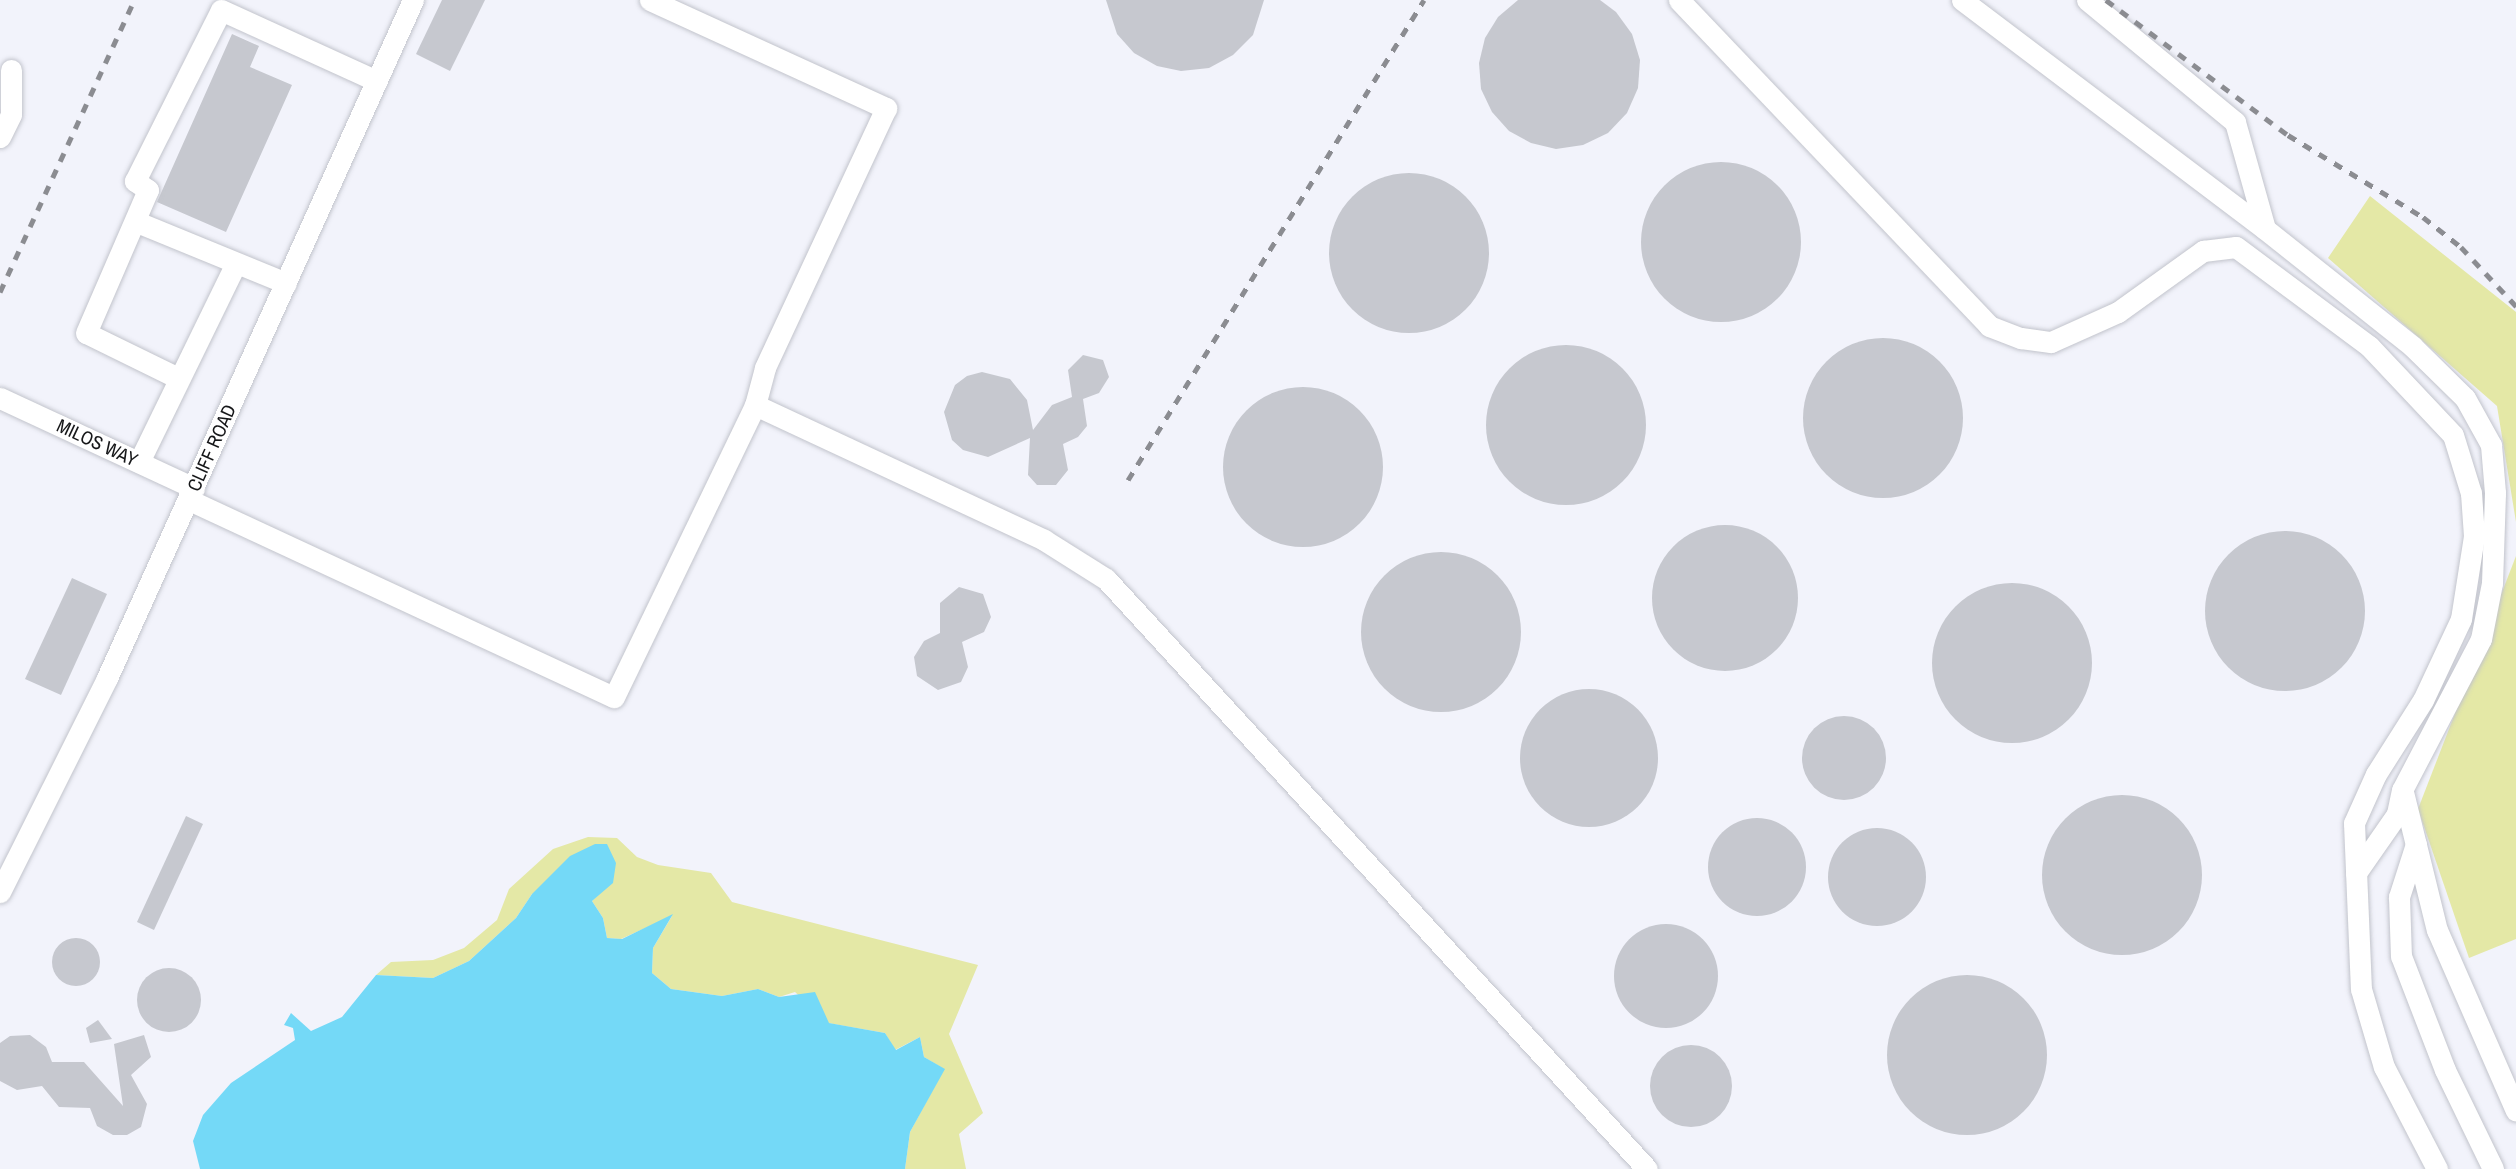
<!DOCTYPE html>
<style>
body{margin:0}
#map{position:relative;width:2516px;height:1169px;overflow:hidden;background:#f2f3fb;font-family:"Archivo Narrow",sans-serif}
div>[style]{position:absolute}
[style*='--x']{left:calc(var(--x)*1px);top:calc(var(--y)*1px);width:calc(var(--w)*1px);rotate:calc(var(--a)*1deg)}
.green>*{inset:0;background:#e4e8a6}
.water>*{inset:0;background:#74d9f7}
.building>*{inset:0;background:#c6c8cf}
.round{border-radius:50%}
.roads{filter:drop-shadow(0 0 2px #c2c4cc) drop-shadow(0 0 2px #c2c4cc)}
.minor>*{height:21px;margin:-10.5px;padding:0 10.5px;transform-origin:10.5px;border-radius:10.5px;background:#fff}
.rail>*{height:5px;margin-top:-2.5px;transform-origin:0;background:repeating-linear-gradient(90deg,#8b8c91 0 9px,transparent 0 18px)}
span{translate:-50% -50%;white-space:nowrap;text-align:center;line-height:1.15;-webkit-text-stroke:6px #fff;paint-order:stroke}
.street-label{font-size:19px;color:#161719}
</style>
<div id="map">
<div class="green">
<div style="clip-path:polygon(2370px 196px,2516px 312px,2516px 522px,2497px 406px,2328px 258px)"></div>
<div style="clip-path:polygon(2516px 556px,2516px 939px,2469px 958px,2418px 809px)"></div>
<div style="clip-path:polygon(588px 837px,617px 838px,637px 857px,658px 865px,711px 873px,732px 902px,978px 965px,949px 1034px,983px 1113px,959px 1134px,966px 1169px,905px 1169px,910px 1132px,944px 1069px,924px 1057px,920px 1037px,895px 1050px,885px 1033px,828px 1023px,795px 992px,779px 997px,758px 989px,722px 996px,671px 989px,652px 973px,653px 948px,672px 916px,621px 939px,607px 938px,603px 918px,592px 901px,605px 887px,532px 894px,516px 918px,469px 961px,433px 978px,376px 975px,391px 962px,433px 960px,464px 948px,497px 920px,509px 889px,553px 849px)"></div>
</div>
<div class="water">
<div style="clip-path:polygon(595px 844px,607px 844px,616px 863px,613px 883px,592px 901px,603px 918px,607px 938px,622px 939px,673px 914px,653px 948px,652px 973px,671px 989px,722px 996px,758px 989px,779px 997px,815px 992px,829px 1023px,885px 1033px,896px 1050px,920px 1037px,924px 1057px,945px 1069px,910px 1132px,905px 1169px,200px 1169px,193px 1141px,203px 1115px,231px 1083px,295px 1040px,293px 1028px,284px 1025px,291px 1013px,311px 1031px,342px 1017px,376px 975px,433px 978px,469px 961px,516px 918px,532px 894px,570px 856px)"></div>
</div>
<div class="building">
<div style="clip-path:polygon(442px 0,485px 0,450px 71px,416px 54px)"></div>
<div style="clip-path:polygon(1106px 0,1264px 0,1253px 35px,1233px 55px,1209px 68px,1181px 71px,1157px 66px,1134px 53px,1117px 34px)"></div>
<div style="clip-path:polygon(1518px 0,1600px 0,1616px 12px,1632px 34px,1640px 60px,1638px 88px,1627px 113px,1608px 133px,1583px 145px,1556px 149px,1531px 143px,1509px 131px,1492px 112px,1481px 89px,1479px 63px,1485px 38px,1498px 17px)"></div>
<div style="clip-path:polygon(232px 34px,259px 46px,250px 67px,292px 85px,226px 232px,157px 202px)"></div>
<div class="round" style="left:1641px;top:162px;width:160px;height:160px"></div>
<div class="round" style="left:1329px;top:173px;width:160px;height:160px"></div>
<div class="round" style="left:1803px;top:338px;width:160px;height:160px"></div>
<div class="round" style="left:1486px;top:345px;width:160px;height:160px"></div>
<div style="clip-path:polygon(1083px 355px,1103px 360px,1109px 377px,1099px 393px,1083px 399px,1087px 426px,1078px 437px,1063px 444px,1068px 470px,1056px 485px,1037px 485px,1028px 475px,1030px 438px,988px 457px,963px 450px,952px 440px,944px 412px,955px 385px,967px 376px,982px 372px,1010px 379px,1027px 400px,1033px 430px,1052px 405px,1072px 397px,1068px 370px)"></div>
<div class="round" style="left:1223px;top:387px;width:160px;height:160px"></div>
<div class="round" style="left:1652px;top:525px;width:146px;height:146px"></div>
<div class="round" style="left:2205px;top:531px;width:160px;height:160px"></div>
<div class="round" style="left:1361px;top:552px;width:160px;height:160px"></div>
<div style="clip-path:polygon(72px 578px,107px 594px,61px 695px,25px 679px)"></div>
<div class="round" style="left:1932px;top:583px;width:160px;height:160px"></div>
<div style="clip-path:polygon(959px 587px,983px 594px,991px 617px,984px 632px,962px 642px,968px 667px,961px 682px,938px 690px,917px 676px,914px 657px,924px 641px,940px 633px,940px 603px)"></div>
<div class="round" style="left:1520px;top:689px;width:138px;height:138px"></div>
<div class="round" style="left:1802px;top:716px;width:84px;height:84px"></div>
<div class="round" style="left:2042px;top:795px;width:160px;height:160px"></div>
<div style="clip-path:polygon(186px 816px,203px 824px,154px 930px,137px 922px)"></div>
<div class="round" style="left:1708px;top:818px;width:98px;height:98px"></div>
<div class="round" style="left:1828px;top:828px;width:98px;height:98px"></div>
<div class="round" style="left:1614px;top:924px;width:104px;height:104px"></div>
<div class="round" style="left:52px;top:938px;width:48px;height:48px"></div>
<div class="round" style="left:137px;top:968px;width:64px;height:64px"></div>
<div class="round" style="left:1887px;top:975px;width:160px;height:160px"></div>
<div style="clip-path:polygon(98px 1020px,112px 1039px,90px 1043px,86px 1028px)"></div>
<div style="clip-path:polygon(30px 1035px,46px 1047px,52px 1062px,84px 1062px,123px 1106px,114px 1044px,144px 1035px,151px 1057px,131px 1075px,147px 1104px,141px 1127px,127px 1135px,113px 1135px,97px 1126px,90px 1108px,59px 1107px,42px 1086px,17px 1090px,0 1081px,0 1043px,10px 1036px)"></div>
<div class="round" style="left:1650px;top:1045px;width:82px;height:82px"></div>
</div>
<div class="roads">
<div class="minor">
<div style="--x:650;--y:0;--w:260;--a:24.6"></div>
<div style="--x:886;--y:108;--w:287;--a:115"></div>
<div style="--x:765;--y:368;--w:38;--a:105"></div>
<div style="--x:1679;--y:0;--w:450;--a:46.4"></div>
<div style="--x:1989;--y:326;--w:34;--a:21"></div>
<div style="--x:2021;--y:338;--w:30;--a:8"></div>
<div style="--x:2051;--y:342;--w:73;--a:-24.1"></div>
<div style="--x:2118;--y:312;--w:105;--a:-35.7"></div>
<div style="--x:2203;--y:251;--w:33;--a:-7"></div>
<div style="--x:2236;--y:247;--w:166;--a:36.7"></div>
<div style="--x:2369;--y:346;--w:122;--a:46.7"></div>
<div style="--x:2453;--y:435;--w:61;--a:72.8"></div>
<div style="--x:2471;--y:493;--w:43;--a:86"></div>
<div style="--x:2474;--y:536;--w:84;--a:98.9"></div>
<div style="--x:2461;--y:619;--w:89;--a:115.1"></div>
<div style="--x:2423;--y:700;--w:88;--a:122.4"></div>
<div style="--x:2376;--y:774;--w:54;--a:114.2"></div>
<div style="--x:2354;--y:823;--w:166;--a:87.6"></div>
<div style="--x:2361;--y:989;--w:81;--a:73.6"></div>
<div style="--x:2384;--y:1067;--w:115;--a:62.5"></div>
<div style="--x:1962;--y:0;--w:380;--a:37.1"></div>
<div style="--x:2087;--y:0;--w:192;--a:39.5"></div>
<div style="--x:2235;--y:122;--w:111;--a:74.3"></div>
<div style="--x:2265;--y:229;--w:188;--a:38.5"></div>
<div style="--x:2412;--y:346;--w:74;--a:44.5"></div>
<div style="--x:2465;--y:398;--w:54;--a:61"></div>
<div style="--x:2491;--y:445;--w:48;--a:85.2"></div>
<div style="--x:2495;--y:493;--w:90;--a:91.9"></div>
<div style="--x:2492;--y:583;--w:57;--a:101.1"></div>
<div style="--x:2481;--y:639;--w:170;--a:117.6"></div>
<div style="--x:2402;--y:790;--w:25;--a:102"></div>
<div style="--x:2397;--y:814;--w:72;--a:124.8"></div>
<div style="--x:0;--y:137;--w:25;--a:-64"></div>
<div style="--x:11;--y:114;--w:44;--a:-90"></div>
<div style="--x:137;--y:222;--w:161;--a:22.3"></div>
<div style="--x:178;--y:378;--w:102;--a:-153.9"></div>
<div style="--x:86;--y:333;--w:156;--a:-66.6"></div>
<div style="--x:148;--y:190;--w:16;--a:-145"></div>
<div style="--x:135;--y:181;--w:191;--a:-63.3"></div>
<div style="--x:221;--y:10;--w:171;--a:24.5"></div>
<div style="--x:0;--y:398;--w:214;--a:24.9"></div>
<div style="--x:139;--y:462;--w:221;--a:-64"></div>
<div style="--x:189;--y:500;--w:468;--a:24.9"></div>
<div style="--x:614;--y:697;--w:324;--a:-64.2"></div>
<div style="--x:755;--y:405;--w:319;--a:25"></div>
<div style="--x:1044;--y:540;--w:73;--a:32.2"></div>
<div style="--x:1106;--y:579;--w:800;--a:47.48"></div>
<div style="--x:2403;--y:792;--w:142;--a:76.2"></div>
<div style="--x:2437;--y:930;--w:197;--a:66.4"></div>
<div style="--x:2416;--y:844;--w:56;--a:107.8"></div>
<div style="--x:2399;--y:897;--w:59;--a:88.1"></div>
<div style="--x:2401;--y:956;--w:122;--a:68.9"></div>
<div style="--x:2445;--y:1070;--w:110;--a:64.1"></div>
<div style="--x:0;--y:892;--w:239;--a:-63.4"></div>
<div style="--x:107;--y:678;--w:744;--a:-65.71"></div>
</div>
</div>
<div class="rail">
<div style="--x:2106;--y:0;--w:227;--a:36.6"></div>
<div style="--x:2288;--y:135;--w:158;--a:31.3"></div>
<div style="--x:2423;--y:217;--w:48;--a:38.3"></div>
<div style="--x:2461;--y:247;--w:81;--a:47"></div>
<div style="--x:0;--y:292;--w:321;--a:-65.3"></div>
<div style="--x:1128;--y:480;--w:564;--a:-58.34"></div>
</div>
<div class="street-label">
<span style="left:97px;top:443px;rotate:25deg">MILOS WAY</span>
<span style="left:212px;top:448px;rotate:-66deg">CLIFF ROAD</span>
</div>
</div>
